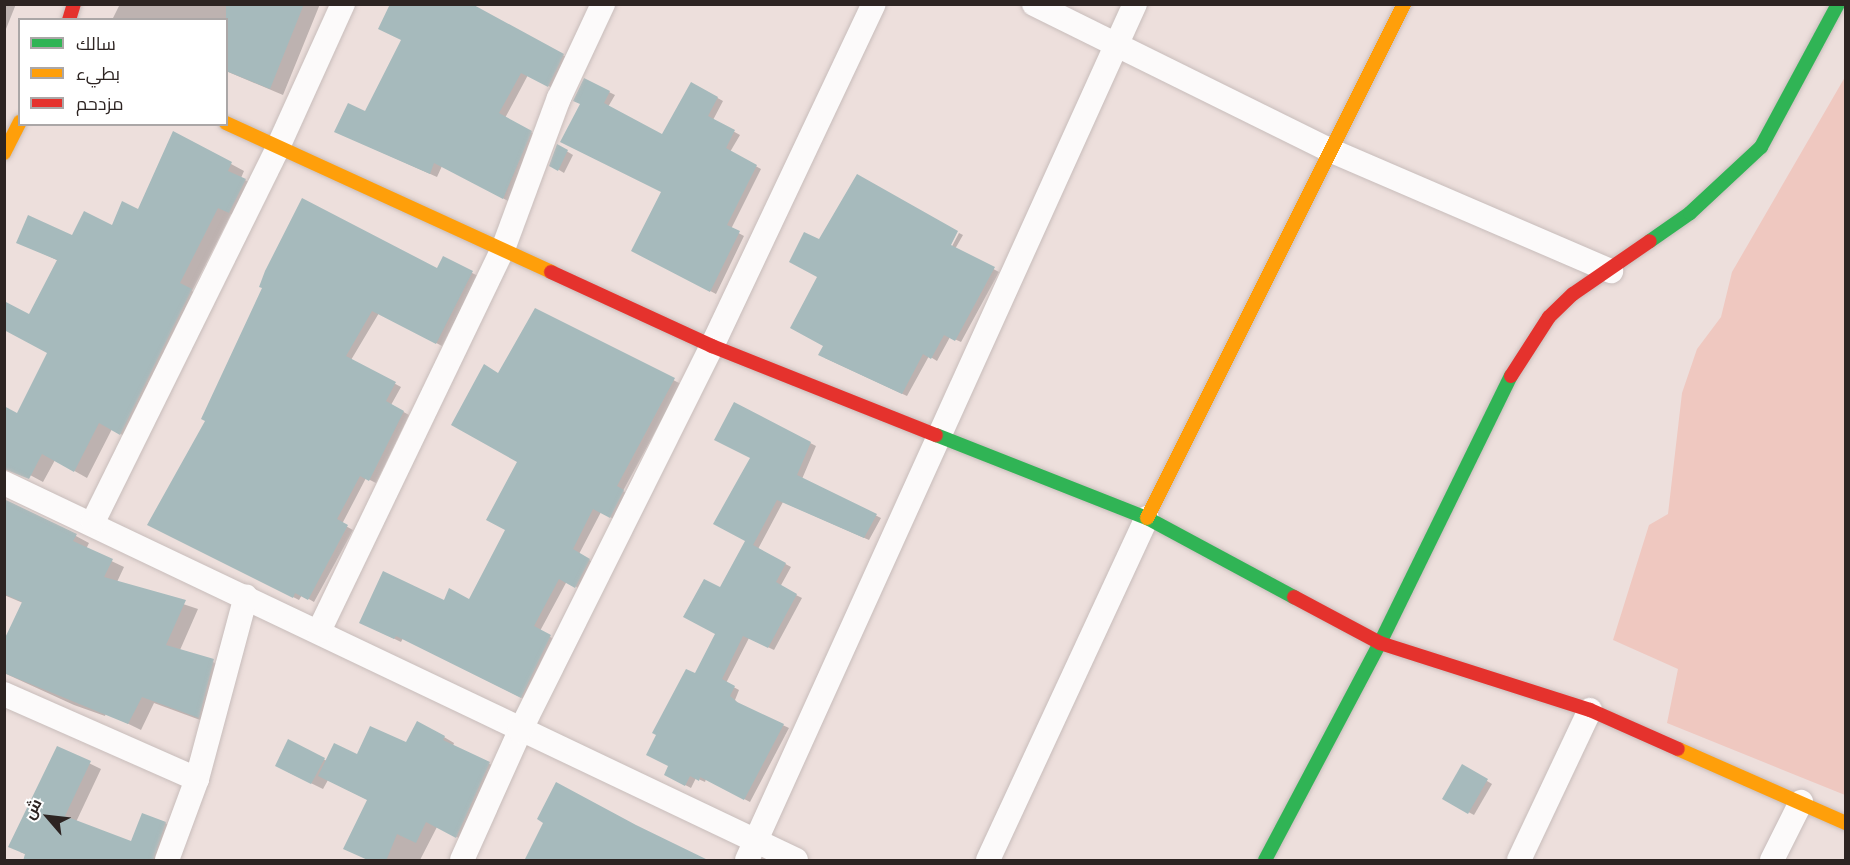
<!DOCTYPE html>
<meta charset="utf-8">
<style>
body{margin:0}
#map{position:relative;width:1850px;height:865px;overflow:hidden;background:#eddfdc;font-family:"PT Sans Narrow",Cairo,sans-serif}
div>[style]{position:absolute}
[style*='--x']{left:calc(var(--x)*1px);top:calc(var(--y)*1px);width:calc(var(--w)*1px);rotate:calc(var(--a)*1deg)}
.green>*{inset:0;background:#efc8c0}
.shadow>*{inset:0;background:#0003}
.building>*{inset:0;background:#a6babc}
.roads{filter:drop-shadow(0 0 2px #c8bdbb) drop-shadow(0 0 2px #c8bdbb)}
.street>*{height:24px;margin:-12px;padding:0 12px;transform-origin:12px;border-radius:12px;background:#fcfafa}
.fast>*{height:14px;margin:-7px;padding:0 7px;transform-origin:7px;border-radius:7px;background:#30b455}
.slow>*{height:14px;margin:-7px;padding:0 7px;transform-origin:7px;border-radius:7px;background:#ff9f0a}
.jam>*{height:14px;margin:-7px;padding:0 7px;transform-origin:7px;border-radius:7px;background:#e5322d}
span{translate:-50% -50%;white-space:nowrap;text-align:center;line-height:1.15;-webkit-text-stroke:4.5px #fff;paint-order:stroke}
.frame{position:absolute;inset:0;border:6px solid #2d2422;pointer-events:none}
.legend{position:absolute;left:18px;top:18px;width:210px;height:108px;box-sizing:border-box;background:#fff;border:2px solid #aba7a7;margin:0;padding:8px 10px;list-style:none;font-size:18px;color:#2d2422}
.legend li{display:flex;align-items:center;gap:12px;height:30px}
.legend b{width:30px;border:2px solid #aba7a7}
.north{position:absolute;left:18px;top:787px;width:60px;height:60px;-webkit-text-stroke:4px #fff;paint-order:stroke;rotate:298deg;font-size:16px;font-weight:700;line-height:24px;text-align:center;color:#2d2422}
.north::after{content:'';display:block;margin:auto;width:21px;height:27px;background:#2d2422;clip-path:polygon(50% 0,100% 100%,50% 72%,0 100%)}
</style>
<div id="map">
<div class="green">
<div style="clip-path:polygon(1845px 77px,1845px 795px,1667px 723px,1678px 669px,1613px 640px,1649px 525px,1668px 514px,1682px 393px,1697px 349px,1721px 317px,1732px 272px)"></div>
</div>
<div class="shadow">
<div style="clip-path:polygon(4px 4px,16px 4px,4px 34px)"></div>
<div style="clip-path:polygon(120px 4px,320px 4px,283px 95px,226px 71px,226px 20px,112px 20px)"></div>
<div style="clip-path:polygon(493px 18px,570px 59px,556px 90px,528px 75px,505px 118px,538px 136px,510px 202px,442px 166px,437px 177px,343px 135px,366px 113px)"></div>
<div style="clip-path:polygon(585px 80px,615px 95px,608px 107px,663px 136px,692px 84px,723px 101px,713px 120px,740px 135px,730px 152px,761px 169px,731px 229px,744px 236px,716px 294px,633px 250px,663px 192px,582px 104px)"></div>
<div style="clip-path:polygon(174px 133px,244px 171px,241px 178px,258px 187px,242px 219px,231px 214px,192px 291px,204px 297px,133px 441px,112px 429px,87px 478px,55px 460px,43px 482px,4px 461px,18px 415px,49px 352px,30px 316px,59px 261px,18px 242px,73px 237px,113px 227px,139px 211px)"></div>
<div style="clip-path:polygon(558px 146px,573px 155px,564px 173px,551px 165px)"></div>
<div style="clip-path:polygon(959px 233px,963px 235px,955px 249px,999px 272px,961px 342px,950px 337px,937px 361px,929px 356px,907px 396px,825px 358px,819px 241px,949px 252px)"></div>
<div style="clip-path:polygon(443px 258px,478px 276px,442px 346px,379px 313px,351px 360px,401px 387px,391px 405px,409px 415px,376px 483px,366px 478px,342px 524px,353px 530px,314px 602px,302px 595px,299px 600px,149px 524px,207px 421px,264px 288px,437px 270px)"></div>
<div style="clip-path:polygon(536px 310px,681px 384px,623px 491px,630px 495px,617px 521px,601px 512px,579px 554px,596px 564px,583px 591px,567px 581px,540px 631px,557px 641px,528px 701px,403px 638px,401px 642px,368px 626px,444px 602px,470px 601px,507px 529px,519px 461px,499px 375px)"></div>
<div style="clip-path:polygon(735px 404px,816px 446px,802px 479px,881px 518px,869px 540px,783px 502px,758px 549px,791px 567px,780px 587px,802px 598px,774px 650px,749px 638px,726px 683px,739px 690px,735px 700px,740px 705px,789px 728px,750px 802px,706px 779px,705px 782px,696px 778px,691px 788px,666px 775px,695px 675px,717px 633px,721px 589px,747px 540px,752px 458px)"></div>
<div style="clip-path:polygon(9px 503px,76px 536px,89px 543px,86px 549px,124px 567px,117px 582px,198px 609px,180px 650px,226px 667px,211px 724px,154px 703px,141px 730px,106px 713px,105px 716px,74px 705px,4px 673px,23px 603px,4px 595px,4px 512px)"></div>
<div style="clip-path:polygon(444px 737px,454px 743px,453px 746px,500px 769px,467px 842px,437px 827px,420px 860px,370px 860px,368px 800px,328px 780px,323px 789px,288px 772px,289px 741px,327px 761px)"></div>
<div style="clip-path:polygon(58px 748px,101px 769px,76px 822px,132px 843px,165px 823px,176px 829px,164px 860px,40px 860px,20px 852px)"></div>
<div style="clip-path:polygon(1462px 766px,1492px 784px,1474px 815px,1444px 799px)"></div>
</div>
<div class="building">
<div style="clip-path:polygon(226px 4px,304px 4px,270px 89px,226px 71px)"></div>
<div style="clip-path:polygon(390px 4px,472px 4px,564px 54px,548px 87px,521px 73px,499px 113px,532px 131px,503px 199px,434px 163px,430px 174px,334px 132px,348px 103px,365px 111px,401px 40px,378px 29px)"></div>
<div style="clip-path:polygon(584px 78px,610px 91px,604px 103px,662px 134px,691px 82px,718px 97px,708px 116px,735px 130px,726px 148px,757px 165px,727px 225px,740px 231px,710px 292px,631px 251px,661px 192px,560px 142px,580px 104px,573px 101px)"></div>
<div style="clip-path:polygon(173px 131px,232px 162px,228px 171px,246px 179px,229px 213px,218px 208px,180px 283px,192px 289px,120px 435px,99px 423px,74px 472px,42px 454px,29px 479px,4px 469px,4px 406px,17px 413px,47px 353px,4px 330px,4px 301px,29px 314px,57px 260px,16px 243px,28px 215px,72px 235px,84px 211px,112px 225px,122px 201px,138px 209px)"></div>
<div style="clip-path:polygon(557px 144px,568px 150px,558px 171px,549px 166px)"></div>
<div style="clip-path:polygon(857px 174px,958px 231px,951px 245px,995px 267px,955px 341px,944px 335px,931px 359px,923px 354px,902px 394px,818px 355px,823px 346px,790px 328px,817px 277px,789px 262px,804px 232px,819px 239px)"></div>
<div style="clip-path:polygon(302px 198px,437px 268px,443px 256px,473px 271px,436px 344px,372px 311px,346px 356px,396px 382px,386px 401px,404px 411px,369px 481px,360px 476px,337px 519px,348px 525px,308px 600px,295px 593px,293px 598px,147px 525px,205px 421px,201px 419px,262px 288px,259px 287px,265px 271px)"></div>
<div style="clip-path:polygon(535px 308px,675px 378px,617px 486px,624px 490px,610px 518px,593px 509px,573px 549px,590px 559px,575px 588px,559px 579px,534px 626px,551px 635px,521px 698px,396px 636px,394px 639px,359px 623px,383px 571px,444px 600px,449px 588px,469px 599px,505px 530px,486px 520px,517px 462px,451px 425px,484px 364px,498px 373px)"></div>
<div style="clip-path:polygon(734px 402px,811px 442px,797px 475px,877px 514px,864px 538px,777px 500px,753px 545px,786px 563px,776px 582px,797px 594px,768px 648px,743px 636px,722px 679px,735px 686px,730px 696px,737px 702px,784px 724px,744px 800px,700px 777px,699px 781px,690px 776px,685px 786px,664px 775px,668px 766px,646px 755px,656px 735px,652px 733px,686px 669px,695px 673px,715px 634px,683px 617px,704px 579px,720px 587px,745px 541px,713px 524px,750px 458px,714px 440px)"></div>
<div style="clip-path:polygon(4px 499px,77px 534px,73px 541px,113px 559px,104px 577px,186px 600px,166px 645px,214px 659px,199px 718px,142px 697px,128px 724px,4px 673px,4px 640px,22px 602px,4px 594px)"></div>
<div style="clip-path:polygon(417px 721px,445px 736px,443px 740px,490px 762px,456px 838px,426px 822px,416px 843px,397px 834px,386px 861px,370px 861px,343px 849px,367px 800px,318px 776px,334px 743px,357px 754px,370px 726px,406px 742px)"></div>
<div style="clip-path:polygon(288px 739px,325px 758px,311px 784px,275px 766px)"></div>
<div style="clip-path:polygon(57px 746px,91px 761px,65px 816px,131px 841px,142px 813px,166px 822px,153px 861px,23px 861px,25px 854px,8px 847px)"></div>
<div style="clip-path:polygon(1462px 764px,1488px 779px,1468px 814px,1442px 799px)"></div>
<div style="clip-path:polygon(556px 782px,636px 825px,710px 861px,524px 861px,543px 823px,537px 819px)"></div>
</div>
<div class="roads">
<div class="street">
<div style="--x:1034;--y:4;--w:332;--a:26.3"></div>
<div style="--x:1332;--y:151;--w:304;--a:23.3"></div>
<div style="--x:4;--y:483;--w:877;--a:25.45"></div>
<div style="--x:93;--y:522;--w:418;--a:-63.7"></div>
<div style="--x:278;--y:147;--w:157;--a:-65.6"></div>
<div style="--x:319;--y:631;--w:424;--a:-64.3"></div>
<div style="--x:503;--y:249;--w:161;--a:-69.7"></div>
<div style="--x:559;--y:98;--w:104;--a:-64.9"></div>
<div style="--x:4;--y:694;--w:211;--a:23.8"></div>
<div style="--x:167;--y:860;--w:86;--a:-69.7"></div>
<div style="--x:197;--y:779;--w:189;--a:-75"></div>
<div style="--x:462;--y:860;--w:141;--a:-65.8"></div>
<div style="--x:520;--y:731;--w:430;--a:-63.5"></div>
<div style="--x:712;--y:346;--w:378;--a:-64.7"></div>
<div style="--x:747;--y:860;--w:940;--a:-65.62"></div>
<div style="--x:988;--y:860;--w:377;--a:-65.1"></div>
<div style="--x:1519;--y:860;--w:166;--a:-64.7"></div>
<div style="--x:1772;--y:860;--w:65;--a:-63.4"></div>
</div>
<div class="fast">
<div style="--x:1650;--y:241;--w:49;--a:-35"></div>
<div style="--x:1690;--y:213;--w:97;--a:-42.9"></div>
<div style="--x:1761;--y:147;--w:162;--a:-61.7"></div>
<div style="--x:936;--y:435;--w:227;--a:21.5"></div>
<div style="--x:1147;--y:518;--w:167;--a:28.3"></div>
<div style="--x:1265;--y:860;--w:246;--a:-62.1"></div>
<div style="--x:1380;--y:643;--w:297;--a:-63.9"></div>
</div>
<div class="slow">
<div style="--x:226;--y:123;--w:358;--a:24.6"></div>
<div style="--x:4;--y:153;--w:35;--a:-63"></div>
<div style="--x:1147;--y:518;--w:575;--a:-63.43"></div>
<div style="--x:1678;--y:749;--w:184;--a:23.8"></div>
</div>
<div class="jam">
<div style="--x:69;--y:20;--w:17;--a:-73"></div>
<div style="--x:551;--y:272;--w:177;--a:24.7"></div>
<div style="--x:712;--y:346;--w:241;--a:21.7"></div>
<div style="--x:1511;--y:376;--w:70;--a:-57.2"></div>
<div style="--x:1549;--y:317;--w:33;--a:-44"></div>
<div style="--x:1573;--y:294;--w:93;--a:-34.5"></div>
<div style="--x:1294;--y:597;--w:98;--a:28.1"></div>
<div style="--x:1380;--y:643;--w:220;--a:17.7"></div>
<div style="--x:1590;--y:710;--w:96;--a:23.9"></div>
</div>
</div>
<div class="frame"></div>
<ul class="legend">
<li><b style="height:8px;background:#30b455"></b>سالك</li>
<li><b style="height:8px;background:#ff9f0a"></b>بطيء</li>
<li><b style="height:8px;background:#e5322d"></b>مزدحم</li>
</ul>
<div class="north">ش</div>
</div>
